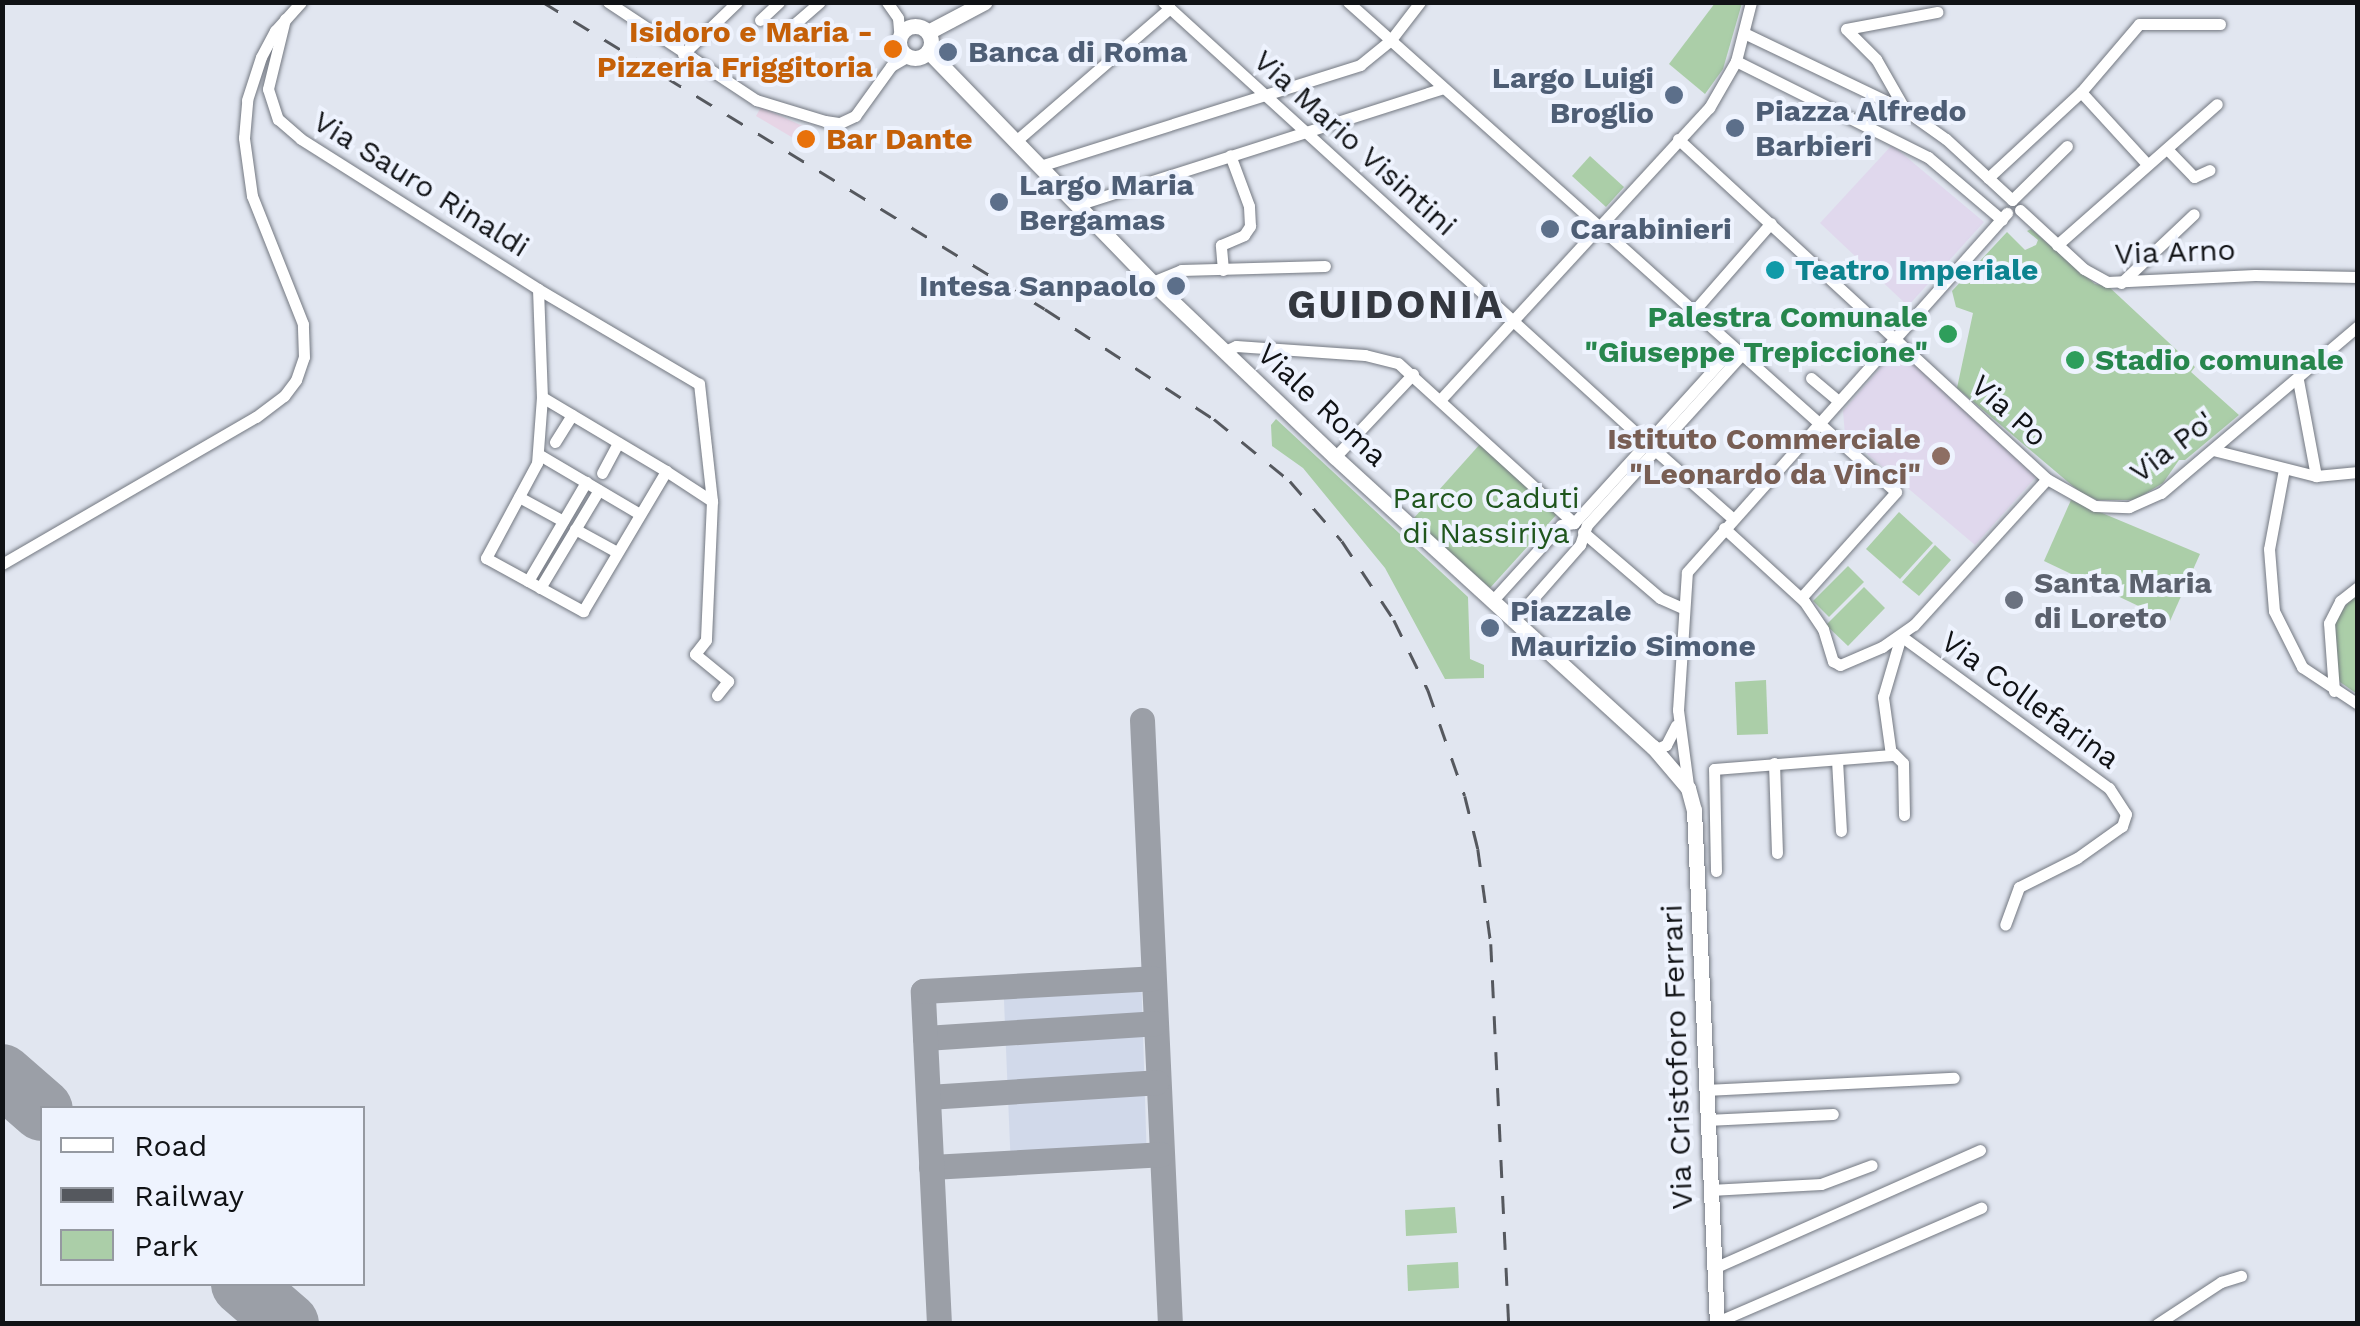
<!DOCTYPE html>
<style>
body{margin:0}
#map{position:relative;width:2360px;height:1326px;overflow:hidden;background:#e1e6f0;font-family:"Work Sans",sans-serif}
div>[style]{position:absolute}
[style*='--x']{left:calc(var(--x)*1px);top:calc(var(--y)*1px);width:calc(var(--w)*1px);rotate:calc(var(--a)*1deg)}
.commercial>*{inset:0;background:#e7d5e6}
.built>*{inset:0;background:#d1d9ea}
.education>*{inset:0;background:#e0d8ed}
.green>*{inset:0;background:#abcea8}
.taxiway>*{height:25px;margin:-12.5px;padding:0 12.5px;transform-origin:12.5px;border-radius:12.5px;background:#9b9fa7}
.runway>*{height:62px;margin:-31px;padding:0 31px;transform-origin:31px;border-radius:31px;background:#9b9fa7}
.roads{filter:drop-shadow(0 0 2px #737881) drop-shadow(0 0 2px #737881)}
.minor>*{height:11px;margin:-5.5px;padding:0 5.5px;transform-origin:5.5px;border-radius:5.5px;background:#fff}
.major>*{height:15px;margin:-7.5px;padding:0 7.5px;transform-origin:7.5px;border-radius:7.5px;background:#fff}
.major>.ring{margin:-7.5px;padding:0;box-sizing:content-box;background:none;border:15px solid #fff;border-radius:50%}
.rail>*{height:2.5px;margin-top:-1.25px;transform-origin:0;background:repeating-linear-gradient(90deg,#55585e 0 18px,transparent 0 36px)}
.dots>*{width:28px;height:28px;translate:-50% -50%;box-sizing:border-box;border:5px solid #eef3fe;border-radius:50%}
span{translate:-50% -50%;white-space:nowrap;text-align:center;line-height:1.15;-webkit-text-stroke:8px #eef3fe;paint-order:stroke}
.food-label{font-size:30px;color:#c56008;font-weight:700}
.right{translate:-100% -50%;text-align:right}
.left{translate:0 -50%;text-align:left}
.service-label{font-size:30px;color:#4e5e75;font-weight:700}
.street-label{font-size:30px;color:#101215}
.culture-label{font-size:30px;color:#0d838f;font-weight:700}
.leisure-label{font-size:30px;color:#27864d;font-weight:700}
.education-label{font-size:30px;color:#785e54;font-weight:700}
.park-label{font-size:30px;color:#1f561d}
.worship-label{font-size:30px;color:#5b616d;font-weight:700}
.district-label{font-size:40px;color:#33373f;font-weight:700;letter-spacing:2.5px}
.frame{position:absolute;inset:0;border:5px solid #101215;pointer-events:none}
.legend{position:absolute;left:40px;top:1106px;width:325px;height:180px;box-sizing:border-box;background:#eef3fe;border:2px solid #9599a1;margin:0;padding:12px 18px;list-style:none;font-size:30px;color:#101215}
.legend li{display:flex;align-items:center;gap:20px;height:50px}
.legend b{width:50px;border:2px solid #9599a1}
</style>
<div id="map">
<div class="commercial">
<div style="clip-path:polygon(761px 107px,818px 133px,810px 148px,756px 116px)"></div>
</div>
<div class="built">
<div style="clip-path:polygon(1141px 970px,1147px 1163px,1011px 1169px,1003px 977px)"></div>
</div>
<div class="education">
<div style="clip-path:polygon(1892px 145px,1984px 222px,1908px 306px,1820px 223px)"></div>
<div style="clip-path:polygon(1897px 349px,2036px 477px,1975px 545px,1845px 435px,1843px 411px)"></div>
</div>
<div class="green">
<div style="clip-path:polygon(1715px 3px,1742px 3px,1723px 69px,1705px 94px,1669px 64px)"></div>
<div style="clip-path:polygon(1590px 156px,1624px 187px,1606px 207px,1572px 176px)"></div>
<div style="clip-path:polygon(2031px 229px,2095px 284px,2108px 286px,2195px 367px,2191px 372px,2239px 415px,2185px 460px,2179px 460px,2163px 483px,2135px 500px,2097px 500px,2081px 493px,1957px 388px,1973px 313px,1956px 307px,1952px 291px,2007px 232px,2025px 250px,2036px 245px,2038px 240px,2027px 231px)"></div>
<div style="clip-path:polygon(1276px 419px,1468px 597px,1470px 659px,1484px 665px,1484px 678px,1445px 679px,1385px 568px,1303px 468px,1272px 446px,1271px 425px)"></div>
<div style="clip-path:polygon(1481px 443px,1558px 513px,1490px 588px,1413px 519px)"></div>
<div style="clip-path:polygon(2071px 500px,2200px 554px,2170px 621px,2044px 561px)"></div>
<div style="clip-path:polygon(1899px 512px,1933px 543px,1900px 579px,1866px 549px)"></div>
<div style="clip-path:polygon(1935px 545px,1951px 560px,1919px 596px,1902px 582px)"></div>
<div style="clip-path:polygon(1848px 566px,1864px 582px,1829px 617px,1813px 601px)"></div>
<div style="clip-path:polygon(1864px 587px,1885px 608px,1848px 646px,1826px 625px)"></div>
<div style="clip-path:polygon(2357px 591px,2357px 694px,2340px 682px,2336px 673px,2334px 621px)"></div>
<div style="clip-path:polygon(1766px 680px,1768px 734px,1737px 735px,1735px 682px)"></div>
<div style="clip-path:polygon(1455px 1207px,1457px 1233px,1406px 1236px,1405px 1210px)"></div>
<div style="clip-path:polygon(1458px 1262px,1459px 1288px,1408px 1291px,1407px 1265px)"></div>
</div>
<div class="taxiway">
<div style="--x:1142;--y:720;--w:605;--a:87.35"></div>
<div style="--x:925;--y:1038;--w:230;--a:-3.7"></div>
<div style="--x:928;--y:1097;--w:229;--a:-3.7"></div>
<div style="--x:931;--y:1167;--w:230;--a:-3.2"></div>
<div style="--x:939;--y:1324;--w:333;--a:-92.8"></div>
<div style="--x:923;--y:991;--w:230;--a:-3.2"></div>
</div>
<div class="runway">
<div style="--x:2;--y:1075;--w:53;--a:41.2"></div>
<div style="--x:242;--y:1284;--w:61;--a:41"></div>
</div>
<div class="roads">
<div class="minor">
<div style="--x:608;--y:2;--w:178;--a:33.5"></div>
<div style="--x:756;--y:100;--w:72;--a:16.9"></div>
<div style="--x:825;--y:121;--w:15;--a:8"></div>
<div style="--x:840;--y:123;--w:17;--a:-25"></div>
<div style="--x:855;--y:116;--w:62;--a:-54.2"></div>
<div style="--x:891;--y:66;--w:20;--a:-30"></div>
<div style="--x:887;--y:2;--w:19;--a:55"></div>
<div style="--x:898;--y:18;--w:22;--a:85"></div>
<div style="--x:1163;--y:2;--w:655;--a:42.34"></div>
<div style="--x:1348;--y:2;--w:735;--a:41.8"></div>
<div style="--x:1896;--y:492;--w:142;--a:131.9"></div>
<div style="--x:285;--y:19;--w:72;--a:103.7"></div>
<div style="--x:268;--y:89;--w:32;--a:72"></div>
<div style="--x:278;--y:119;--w:30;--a:41"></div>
<div style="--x:301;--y:139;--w:280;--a:32.3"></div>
<div style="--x:538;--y:289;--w:108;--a:87.9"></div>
<div style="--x:542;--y:397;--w:66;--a:94.3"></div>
<div style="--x:537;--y:463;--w:108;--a:118.2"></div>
<div style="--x:486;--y:558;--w:111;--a:28.7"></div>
<div style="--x:583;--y:611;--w:163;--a:-59.3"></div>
<div style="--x:666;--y:471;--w:55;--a:33.1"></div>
<div style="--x:712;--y:501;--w:118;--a:-96.3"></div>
<div style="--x:699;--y:384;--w:187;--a:-149.5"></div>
<div style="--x:760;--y:20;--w:26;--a:-43"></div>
<div style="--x:791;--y:27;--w:38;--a:-41"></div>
<div style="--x:1744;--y:33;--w:178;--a:25.6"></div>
<div style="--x:1905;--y:110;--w:50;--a:35.3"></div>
<div style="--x:1946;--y:139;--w:90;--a:42.7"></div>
<div style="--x:2012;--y:200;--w:77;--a:-44.5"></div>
<div style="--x:683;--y:54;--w:75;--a:-43.9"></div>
<div style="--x:1736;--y:61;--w:215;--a:26.6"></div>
<div style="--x:1928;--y:157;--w:97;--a:40.4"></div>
<div style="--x:2081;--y:92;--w:98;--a:47.5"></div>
<div style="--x:1904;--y:108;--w:56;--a:-119.7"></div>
<div style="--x:1876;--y:59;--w:42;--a:-135"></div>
<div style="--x:1846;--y:29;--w:93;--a:-10.6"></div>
<div style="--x:1678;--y:139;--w:502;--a:42.66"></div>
<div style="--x:2047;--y:479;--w:55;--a:29.4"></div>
<div style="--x:2095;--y:506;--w:34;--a:2"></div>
<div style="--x:2129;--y:507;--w:35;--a:-24"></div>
<div style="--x:2161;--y:493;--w:258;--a:-40.3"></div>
<div style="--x:1017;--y:140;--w:202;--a:-40.8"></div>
<div style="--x:2167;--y:149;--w:39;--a:46"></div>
<div style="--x:2194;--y:177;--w:17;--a:-24"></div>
<div style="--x:1040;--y:166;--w:336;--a:-17.5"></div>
<div style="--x:1360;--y:65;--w:38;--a:-39"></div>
<div style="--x:1390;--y:41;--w:49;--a:-52.4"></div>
<div style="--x:1988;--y:178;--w:127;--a:-42.8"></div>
<div style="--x:2081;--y:92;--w:89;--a:-49.5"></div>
<div style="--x:2139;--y:24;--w:81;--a:0"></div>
<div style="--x:1077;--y:205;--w:384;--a:-17.7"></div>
<div style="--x:2020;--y:210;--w:87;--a:42.7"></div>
<div style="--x:2084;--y:269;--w:26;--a:29"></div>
<div style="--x:2107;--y:282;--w:148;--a:-2.7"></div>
<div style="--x:2255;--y:275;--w:103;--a:1.1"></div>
<div style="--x:2057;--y:245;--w:213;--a:-41.4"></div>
<div style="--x:1223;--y:270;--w:25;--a:-95"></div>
<div style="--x:1221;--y:245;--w:25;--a:-23"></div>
<div style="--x:1244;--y:235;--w:11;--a:-56"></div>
<div style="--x:1250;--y:226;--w:20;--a:-93"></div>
<div style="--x:1249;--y:206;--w:54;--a:-110.4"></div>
<div style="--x:1152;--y:282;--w:31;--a:-22"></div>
<div style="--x:1181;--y:270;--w:144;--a:-1.6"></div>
<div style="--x:2121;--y:283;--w:100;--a:-43.4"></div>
<div style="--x:1693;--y:312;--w:118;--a:-48.8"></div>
<div style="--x:1225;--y:351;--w:12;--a:-24"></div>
<div style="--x:1236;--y:346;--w:129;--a:4"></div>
<div style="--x:1365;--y:355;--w:34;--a:14"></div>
<div style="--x:1398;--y:363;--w:238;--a:42.3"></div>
<div style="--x:1811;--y:378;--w:34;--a:40"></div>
<div style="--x:2298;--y:380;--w:98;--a:79.4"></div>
<div style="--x:542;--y:397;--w:144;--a:30.8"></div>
<div style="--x:1441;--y:399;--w:396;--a:-47.4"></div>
<div style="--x:1709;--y:108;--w:54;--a:-60.1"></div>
<div style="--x:1736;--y:61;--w:61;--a:-75.7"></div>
<div style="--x:555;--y:442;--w:32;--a:-58"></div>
<div style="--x:1655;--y:450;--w:103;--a:41.4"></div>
<div style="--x:2213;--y:450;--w:106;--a:14.2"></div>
<div style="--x:2316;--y:476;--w:42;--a:-5.4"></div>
<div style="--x:538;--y:454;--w:118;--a:30.5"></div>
<div style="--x:1335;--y:457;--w:114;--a:-46.8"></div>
<div style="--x:2284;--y:469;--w:81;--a:100.6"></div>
<div style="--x:2269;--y:549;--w:62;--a:85.4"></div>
<div style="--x:2274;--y:611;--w:63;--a:63.4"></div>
<div style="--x:2302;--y:667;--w:67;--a:33.5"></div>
<div style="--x:602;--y:473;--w:34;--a:-62"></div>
<div style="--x:519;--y:497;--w:50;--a:28.6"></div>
<div style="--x:712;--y:501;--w:139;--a:92.5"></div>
<div style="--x:706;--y:640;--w:18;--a:128"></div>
<div style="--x:695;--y:654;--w:43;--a:39.3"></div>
<div style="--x:728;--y:681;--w:18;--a:128"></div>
<div style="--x:1574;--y:523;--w:235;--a:-47.8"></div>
<div style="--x:1724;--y:528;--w:108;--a:42.4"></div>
<div style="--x:1804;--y:601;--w:34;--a:56"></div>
<div style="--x:1823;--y:629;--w:34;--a:73"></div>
<div style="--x:1833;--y:661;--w:8;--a:30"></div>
<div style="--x:1840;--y:665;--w:46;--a:-23.2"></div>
<div style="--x:1882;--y:647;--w:39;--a:-35"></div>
<div style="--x:1914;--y:625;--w:197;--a:-47.7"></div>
<div style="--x:575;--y:529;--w:48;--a:28.7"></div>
<div style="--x:1583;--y:532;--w:101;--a:40.6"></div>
<div style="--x:1660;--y:598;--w:24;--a:24"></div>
<div style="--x:2;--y:564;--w:293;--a:-30.1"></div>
<div style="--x:256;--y:417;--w:35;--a:-37"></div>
<div style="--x:284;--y:396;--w:20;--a:-53"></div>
<div style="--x:296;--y:380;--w:24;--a:-71"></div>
<div style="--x:304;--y:357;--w:33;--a:-92"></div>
<div style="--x:303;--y:324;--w:138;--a:-111.7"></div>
<div style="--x:252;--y:196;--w:59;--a:-97.9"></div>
<div style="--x:244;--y:138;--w:38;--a:-85"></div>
<div style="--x:247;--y:100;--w:45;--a:-72"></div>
<div style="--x:261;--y:57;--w:30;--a:-62"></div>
<div style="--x:275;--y:31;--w:39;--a:-48"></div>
<div style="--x:528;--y:581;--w:115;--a:-59.6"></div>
<div style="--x:540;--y:588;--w:114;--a:-59"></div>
<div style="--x:1493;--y:600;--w:101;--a:-47.8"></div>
<div style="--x:1561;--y:525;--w:13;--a:-9"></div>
<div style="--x:1514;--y:620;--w:100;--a:-48.7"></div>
<div style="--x:1580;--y:545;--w:21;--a:-71"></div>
<div style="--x:1587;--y:525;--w:228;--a:-47.8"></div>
<div style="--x:2334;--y:691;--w:68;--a:-94.2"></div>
<div style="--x:2329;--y:623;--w:25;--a:-63"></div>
<div style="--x:2340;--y:601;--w:23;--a:-38"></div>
<div style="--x:1656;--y:749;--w:11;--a:-22"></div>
<div style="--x:1666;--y:745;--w:22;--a:-63"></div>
<div style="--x:1893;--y:753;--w:14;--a:45"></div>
<div style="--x:1903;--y:763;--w:52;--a:88.9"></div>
<div style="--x:1837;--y:760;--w:71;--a:86.8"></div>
<div style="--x:1774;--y:763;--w:90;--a:88.1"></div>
<div style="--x:1688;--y:785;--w:76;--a:-97.6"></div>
<div style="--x:1678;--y:710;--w:138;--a:-86.3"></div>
<div style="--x:1687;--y:572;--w:481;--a:-48.3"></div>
<div style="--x:1716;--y:871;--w:102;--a:-91.1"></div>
<div style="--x:1714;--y:769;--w:178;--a:-4.5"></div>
<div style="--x:1891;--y:755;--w:59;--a:-97.9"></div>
<div style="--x:1883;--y:697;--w:64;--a:-73.6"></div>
<div style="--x:1901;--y:636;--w:258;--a:36.2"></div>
<div style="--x:2109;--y:788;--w:31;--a:57"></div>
<div style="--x:2126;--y:814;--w:13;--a:108"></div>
<div style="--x:2122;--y:826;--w:55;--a:144.6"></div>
<div style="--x:2077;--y:858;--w:65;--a:153.4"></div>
<div style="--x:2019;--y:887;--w:40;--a:110.2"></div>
<div style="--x:1705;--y:1090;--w:249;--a:-2.8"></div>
<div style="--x:1706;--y:1120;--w:127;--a:-2.7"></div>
<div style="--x:1710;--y:1190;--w:111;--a:-3.1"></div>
<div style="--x:1821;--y:1184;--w:54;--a:-20.4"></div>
<div style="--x:1714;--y:1268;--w:291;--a:-23.9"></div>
<div style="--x:1717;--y:1322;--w:288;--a:-23.4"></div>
<div style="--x:2157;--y:1324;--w:77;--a:-33.3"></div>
<div style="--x:2221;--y:1282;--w:21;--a:-17"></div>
</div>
<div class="major">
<div class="ring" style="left:899px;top:26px;width:17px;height:17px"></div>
<div style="--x:928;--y:32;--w:64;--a:-27.8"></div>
<div style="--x:928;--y:51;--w:322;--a:45.9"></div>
<div style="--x:1152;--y:282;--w:253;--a:43.7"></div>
<div style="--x:1335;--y:457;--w:430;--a:42.4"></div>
<div style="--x:1653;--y:747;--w:54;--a:49.5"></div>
<div style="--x:1688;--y:788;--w:23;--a:75"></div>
<div style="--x:1694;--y:810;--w:515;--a:87.44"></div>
</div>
</div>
<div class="rail">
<div style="--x:543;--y:2;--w:588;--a:31.45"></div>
<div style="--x:1045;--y:309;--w:202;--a:33.1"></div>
<div style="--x:1214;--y:419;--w:98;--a:39.2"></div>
<div style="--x:1290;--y:481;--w:79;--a:49.1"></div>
<div style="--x:1342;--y:541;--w:95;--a:56.6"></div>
<div style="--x:1394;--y:620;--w:78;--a:64.1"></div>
<div style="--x:1428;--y:690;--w:112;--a:70.8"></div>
<div style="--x:1465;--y:796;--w:55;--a:76.2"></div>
<div style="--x:1478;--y:849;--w:96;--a:82.2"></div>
<div style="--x:1491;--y:944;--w:380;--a:87.3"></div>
</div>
<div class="dots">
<div style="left:893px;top:49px;background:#e8710a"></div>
<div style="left:948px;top:52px;background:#5c6f8a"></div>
<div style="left:1674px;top:95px;background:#5c6f8a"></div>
<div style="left:1735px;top:128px;background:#5c6f8a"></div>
<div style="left:806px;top:139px;background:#e8710a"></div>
<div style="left:999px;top:202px;background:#5c6f8a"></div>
<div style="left:1550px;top:229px;background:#5c6f8a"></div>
<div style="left:1775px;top:270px;background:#0f9aa8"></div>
<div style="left:1176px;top:286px;background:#5c6f8a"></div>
<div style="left:1948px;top:334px;background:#2e9e5b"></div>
<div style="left:2075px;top:360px;background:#2e9e5b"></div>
<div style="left:1941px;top:456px;background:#8d6e63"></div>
<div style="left:2014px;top:600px;background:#6b7280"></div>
<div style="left:1490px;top:628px;background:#5c6f8a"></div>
</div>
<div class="food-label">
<span class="right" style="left:873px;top:49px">Isidoro e Maria -<br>Pizzeria Friggitoria</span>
<span class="left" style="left:826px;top:139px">Bar Dante</span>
</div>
<div class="service-label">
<span class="left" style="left:968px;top:52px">Banca di Roma</span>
<span class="right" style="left:1654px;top:95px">Largo Luigi<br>Broglio</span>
<span class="left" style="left:1755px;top:128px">Piazza Alfredo<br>Barbieri</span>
<span class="left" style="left:1019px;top:202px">Largo Maria<br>Bergamas</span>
<span class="left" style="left:1570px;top:229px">Carabinieri</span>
<span class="right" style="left:1156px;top:286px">Intesa Sanpaolo</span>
<span class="left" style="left:1510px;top:628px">Piazzale<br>Maurizio Simone</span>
</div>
<div class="street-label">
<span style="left:1355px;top:143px;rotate:42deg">Via Mario Visintini</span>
<span style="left:421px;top:184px;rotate:32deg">Via Sauro Rinaldi</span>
<span style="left:2175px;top:252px;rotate:-2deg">Via Arno</span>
<span style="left:1322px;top:405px;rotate:43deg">Viale Roma</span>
<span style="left:2009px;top:411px;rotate:42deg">Via Po</span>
<span style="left:2172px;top:447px;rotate:-37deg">Via Po'</span>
<span style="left:2030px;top:700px;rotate:36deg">Via Collefarina</span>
<span style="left:1677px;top:1057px;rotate:-92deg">Via Cristoforo Ferrari</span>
</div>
<div class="culture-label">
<span class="left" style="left:1795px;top:270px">Teatro Imperiale</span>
</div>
<div class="leisure-label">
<span class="right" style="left:1928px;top:334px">Palestra Comunale<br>"Giuseppe Trepiccione"</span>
<span class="left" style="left:2095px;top:360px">Stadio comunale</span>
</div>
<div class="education-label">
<span class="right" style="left:1921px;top:456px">Istituto Commerciale<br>"Leonardo da Vinci"</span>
</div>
<div class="park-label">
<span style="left:1486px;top:515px">Parco Caduti<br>di Nassiriya</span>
</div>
<div class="worship-label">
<span class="left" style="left:2034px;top:600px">Santa Maria<br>di Loreto</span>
</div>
<div class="district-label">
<span style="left:1396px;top:305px">GUIDONIA</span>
</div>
<div class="frame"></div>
<ul class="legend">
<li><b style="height:12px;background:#fff"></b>Road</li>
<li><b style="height:12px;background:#55585e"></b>Railway</li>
<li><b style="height:28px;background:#abcea8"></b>Park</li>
</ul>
</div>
